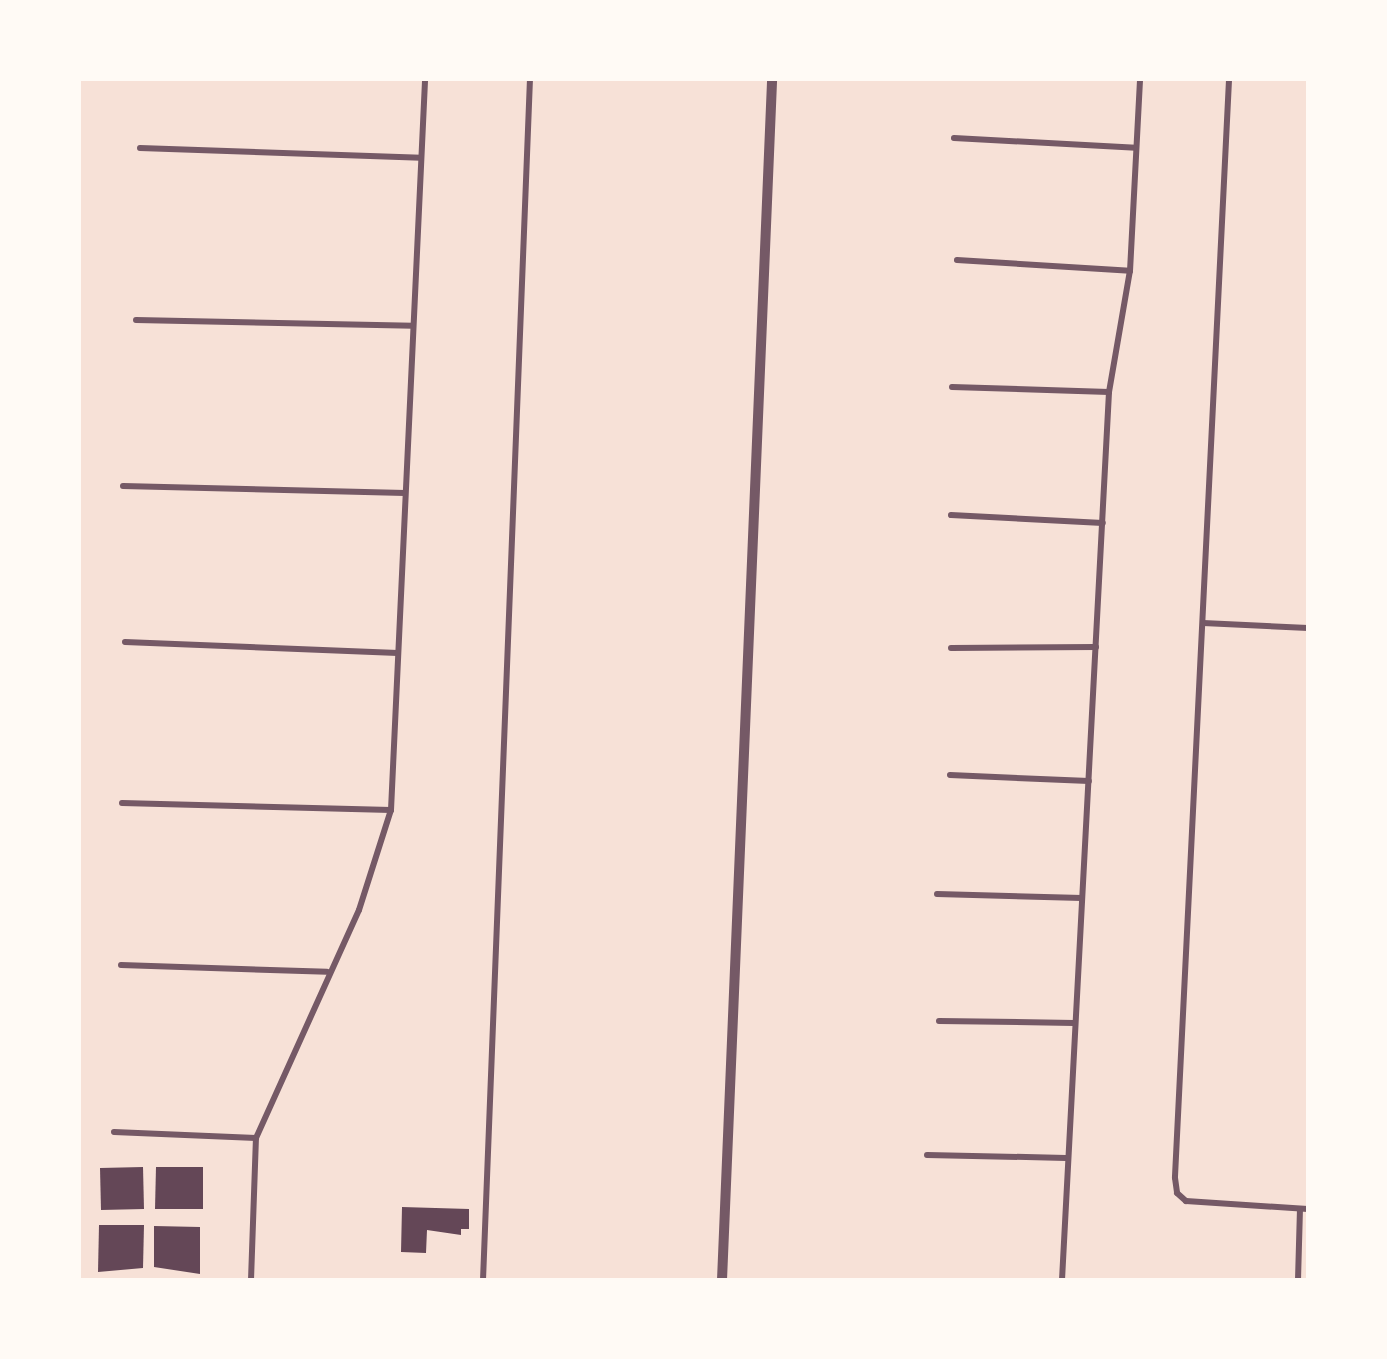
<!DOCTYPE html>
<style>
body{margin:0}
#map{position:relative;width:1387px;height:1359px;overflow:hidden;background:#f7e1d7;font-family:Figtree,sans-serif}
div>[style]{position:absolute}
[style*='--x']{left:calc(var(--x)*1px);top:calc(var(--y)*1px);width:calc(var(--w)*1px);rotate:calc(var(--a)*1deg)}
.building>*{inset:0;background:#644757}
.minor>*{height:6px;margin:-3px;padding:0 3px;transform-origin:3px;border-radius:3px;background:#755966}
.tertiary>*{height:10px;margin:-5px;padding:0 5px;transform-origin:5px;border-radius:5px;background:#755966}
span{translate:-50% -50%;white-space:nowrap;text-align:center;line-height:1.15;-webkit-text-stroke:6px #fffaf5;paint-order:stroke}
.frame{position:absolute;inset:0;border:81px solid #fffaf5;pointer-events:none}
</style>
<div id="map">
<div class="building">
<div style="clip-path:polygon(143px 1167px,144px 1209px,101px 1210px,100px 1168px)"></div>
<div style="clip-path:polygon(156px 1167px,203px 1167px,203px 1209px,155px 1209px)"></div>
<div style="clip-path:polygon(402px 1207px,469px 1209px,469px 1229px,461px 1229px,461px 1235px,427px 1230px,426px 1253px,401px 1252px)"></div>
<div style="clip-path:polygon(99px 1225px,144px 1225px,143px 1268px,98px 1272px)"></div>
<div style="clip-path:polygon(154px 1226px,200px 1227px,200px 1274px,154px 1267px)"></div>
</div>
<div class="minor">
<div style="--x:1229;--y:80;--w:1099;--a:92.82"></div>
<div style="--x:1175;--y:1178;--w:15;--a:82"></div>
<div style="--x:1177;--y:1193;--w:12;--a:42"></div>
<div style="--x:1186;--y:1201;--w:122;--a:3.8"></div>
<div style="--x:954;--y:138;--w:182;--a:3.1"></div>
<div style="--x:140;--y:148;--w:281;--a:2"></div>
<div style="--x:957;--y:260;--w:173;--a:3.6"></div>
<div style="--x:136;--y:320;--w:277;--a:1.2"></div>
<div style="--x:952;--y:387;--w:157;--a:1.8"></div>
<div style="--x:123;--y:486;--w:282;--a:1.4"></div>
<div style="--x:951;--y:515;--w:152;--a:3"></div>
<div style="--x:1203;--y:623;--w:105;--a:2.7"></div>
<div style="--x:125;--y:642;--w:273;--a:2.3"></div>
<div style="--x:951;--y:648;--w:145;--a:-0.4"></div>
<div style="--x:950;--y:775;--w:139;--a:2.5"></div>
<div style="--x:122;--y:803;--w:269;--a:1.5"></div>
<div style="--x:937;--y:894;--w:145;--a:1.6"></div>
<div style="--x:121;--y:965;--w:206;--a:1.9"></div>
<div style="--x:939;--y:1021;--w:135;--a:0.8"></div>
<div style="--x:114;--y:1132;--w:142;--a:2.4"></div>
<div style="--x:927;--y:1155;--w:139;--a:1.2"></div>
<div style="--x:251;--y:1280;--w:142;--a:-88"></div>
<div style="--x:256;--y:1138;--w:250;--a:-65.7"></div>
<div style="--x:359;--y:910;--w:105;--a:-72.3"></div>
<div style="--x:391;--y:810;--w:731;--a:-87.33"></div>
<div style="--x:483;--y:1280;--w:1201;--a:-87.76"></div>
<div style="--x:1062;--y:1280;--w:889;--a:-86.97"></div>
<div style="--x:1109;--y:392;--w:123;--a:-80.2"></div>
<div style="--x:1130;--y:271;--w:191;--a:-87"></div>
<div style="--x:1298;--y:1280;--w:71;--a:-88.4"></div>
</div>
<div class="tertiary">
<div style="--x:722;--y:1280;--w:1201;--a:-87.61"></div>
</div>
<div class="frame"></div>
</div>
